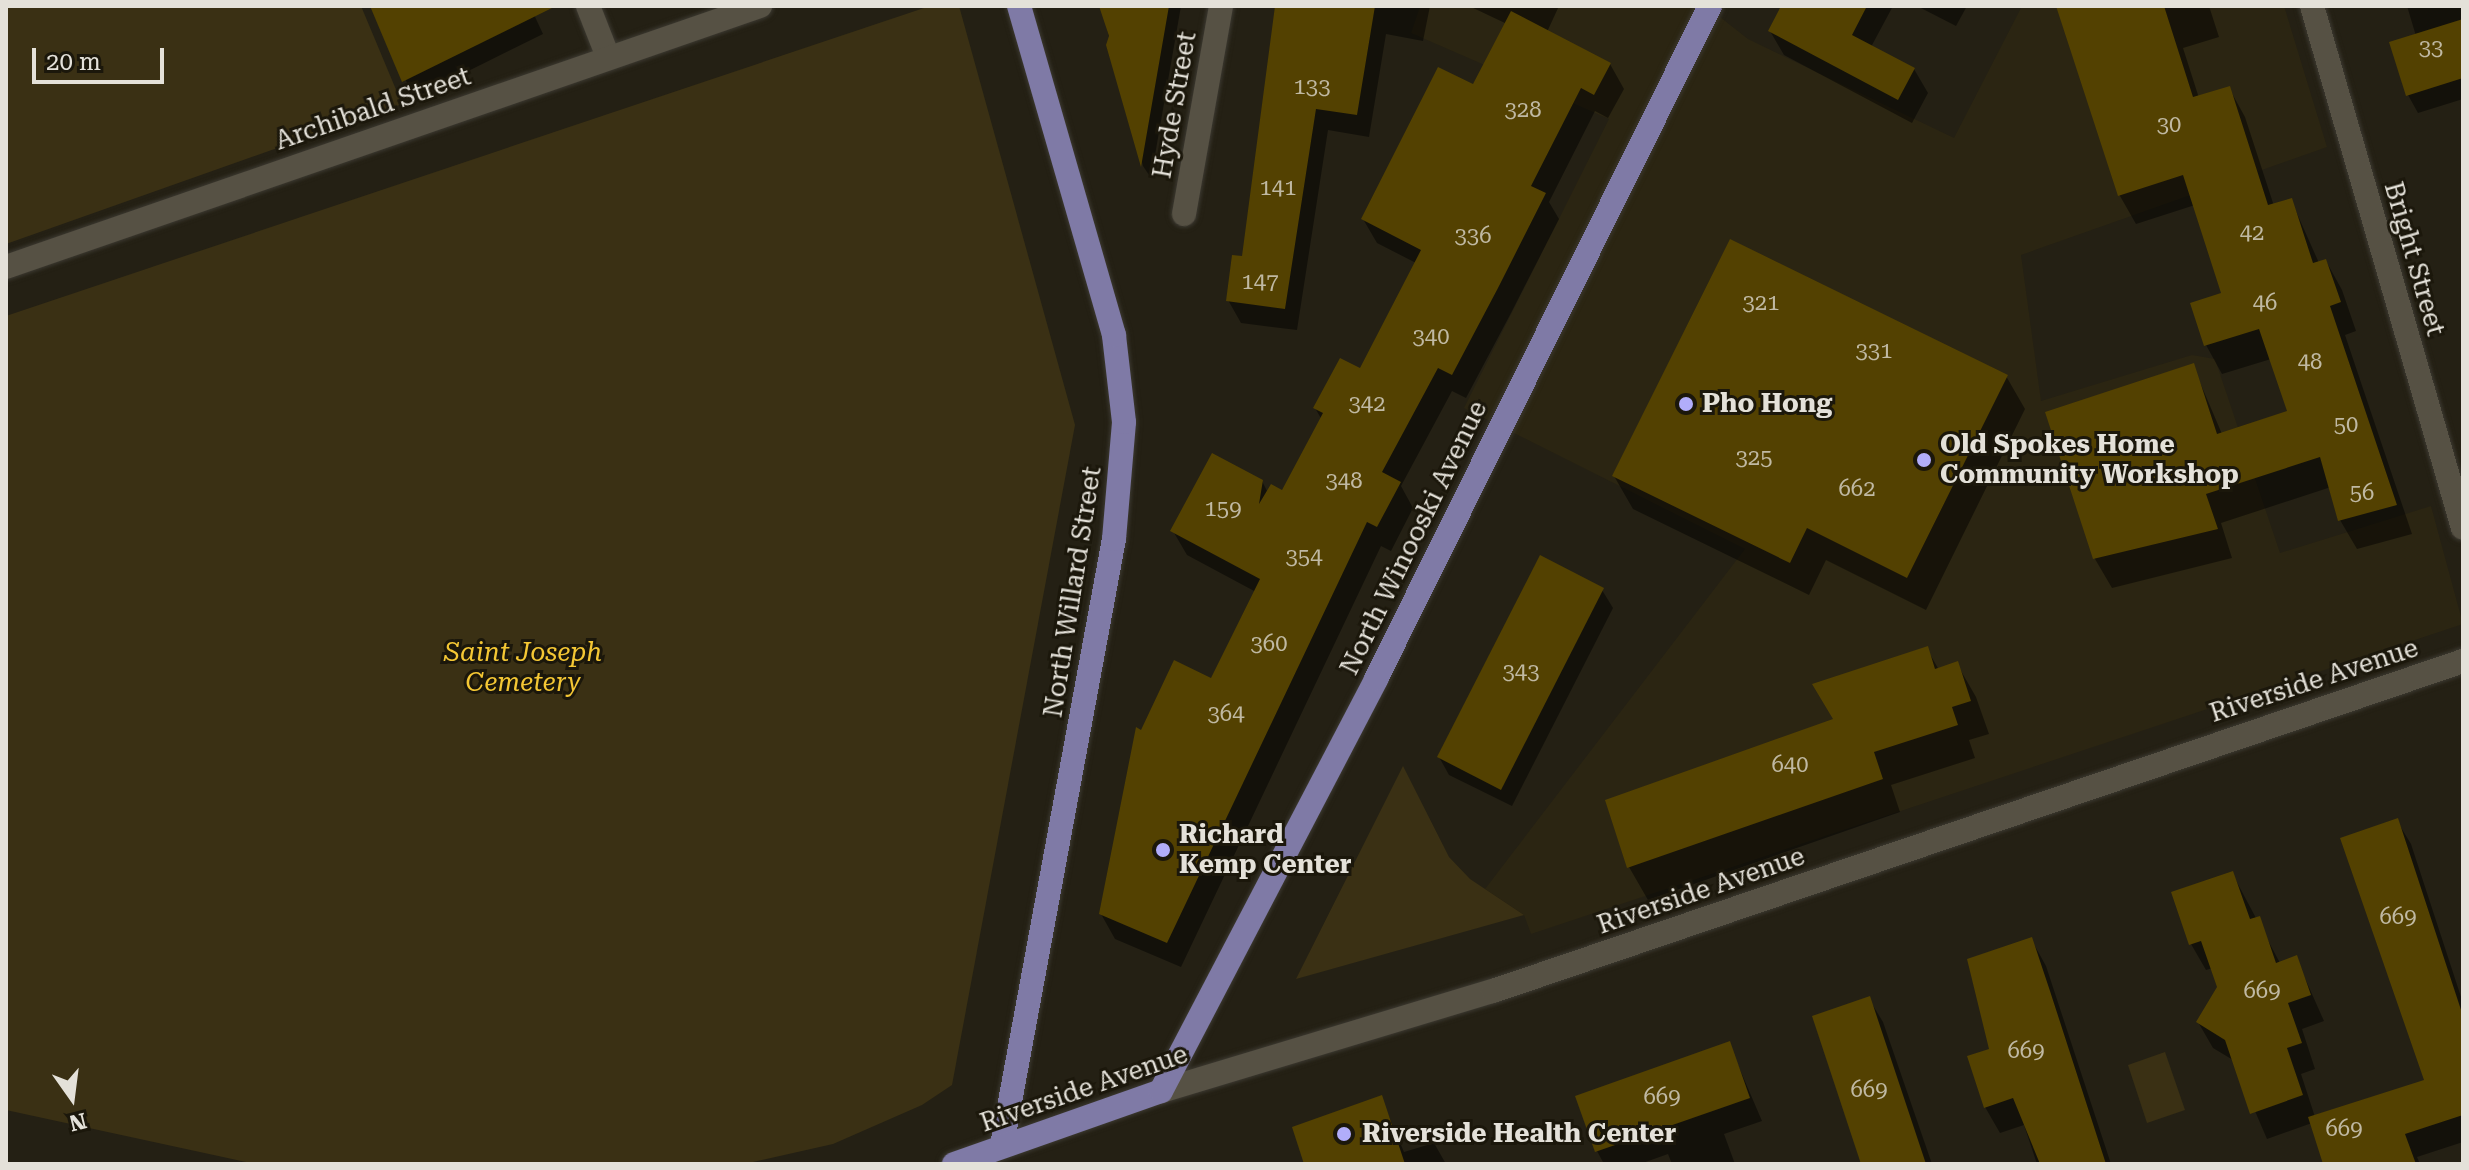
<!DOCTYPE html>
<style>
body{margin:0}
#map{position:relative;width:2469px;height:1170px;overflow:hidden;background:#242014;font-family:"Roboto Serif",serif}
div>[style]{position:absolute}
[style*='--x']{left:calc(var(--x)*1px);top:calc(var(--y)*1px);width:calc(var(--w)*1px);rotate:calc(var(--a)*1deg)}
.built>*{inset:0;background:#2b2512}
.green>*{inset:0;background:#3a3014}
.shadow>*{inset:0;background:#0007}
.building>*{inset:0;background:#534101}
.roads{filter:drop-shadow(0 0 2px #3c3931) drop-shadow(0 0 2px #3c3931)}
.minor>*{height:24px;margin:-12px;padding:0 12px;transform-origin:12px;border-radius:12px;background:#565144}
.major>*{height:24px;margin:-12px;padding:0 12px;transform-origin:12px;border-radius:12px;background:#7f7aa6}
.dots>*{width:22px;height:22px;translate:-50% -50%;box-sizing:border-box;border:4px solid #1b170b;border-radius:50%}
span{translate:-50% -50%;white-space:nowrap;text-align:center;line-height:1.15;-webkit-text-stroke:6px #1b170b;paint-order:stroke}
.number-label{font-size:22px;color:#c0b9a3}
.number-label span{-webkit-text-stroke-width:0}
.street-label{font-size:26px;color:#e4e1d9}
.poi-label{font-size:26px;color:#e4e1d9;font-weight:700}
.left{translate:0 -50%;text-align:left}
.park-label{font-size:26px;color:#f4c734;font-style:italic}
.frame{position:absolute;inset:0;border:8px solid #e4e1d9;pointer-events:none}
.north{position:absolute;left:32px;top:1058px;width:80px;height:80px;-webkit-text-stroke:6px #1b170b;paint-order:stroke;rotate:166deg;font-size:22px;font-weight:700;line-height:32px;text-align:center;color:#e4e1d9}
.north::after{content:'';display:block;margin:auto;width:28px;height:36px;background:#e4e1d9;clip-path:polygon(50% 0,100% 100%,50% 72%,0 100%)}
.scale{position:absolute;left:32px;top:48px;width:132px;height:36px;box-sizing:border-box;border:4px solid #e4e1d9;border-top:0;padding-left:10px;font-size:24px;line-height:28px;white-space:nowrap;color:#e4e1d9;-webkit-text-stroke:6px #1b170b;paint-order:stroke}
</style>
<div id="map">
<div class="built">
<div style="clip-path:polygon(1420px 6px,1706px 6px,1748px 39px,1954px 138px,2022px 6px,2284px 6px,2327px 147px,2021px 255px,2041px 401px,2192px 355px,2215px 359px,2280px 553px,2431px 506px,2463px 624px,1531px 934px,1524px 915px,1485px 889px,1745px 549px,1464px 408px,1609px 119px,1411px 33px)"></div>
</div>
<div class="green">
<div style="clip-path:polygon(6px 6px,361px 6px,402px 104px,6px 244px)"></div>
<div style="clip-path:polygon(930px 6px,959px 6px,1075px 425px,952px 1085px,922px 1105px,833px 1144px,744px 1164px,246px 1162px,6px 1110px,6px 316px)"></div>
<div style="clip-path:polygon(1403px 766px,1449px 857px,1470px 879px,1524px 915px,1296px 979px)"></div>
<div style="clip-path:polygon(2165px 1052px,2185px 1110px,2147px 1123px,2128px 1065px)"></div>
</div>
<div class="shadow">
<div style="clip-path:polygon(372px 6px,530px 6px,543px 34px,414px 98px)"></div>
<div style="clip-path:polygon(1101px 6px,1181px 6px,1151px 178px,1143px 166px)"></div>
<div style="clip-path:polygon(1278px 6px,1430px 6px,1423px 41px,1386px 34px,1369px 137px,1328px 130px,1297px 330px,1241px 323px,1228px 300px,1244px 259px)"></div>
<div style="clip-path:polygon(1469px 6px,1559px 6px,1547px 32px,1610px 64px,1624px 89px,1608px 118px,1595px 111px,1549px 202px,1559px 219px,1511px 313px,1466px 398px,1452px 391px,1401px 486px,1413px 508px,1391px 551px,1381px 546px,1181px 967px,1115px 939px,1101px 914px,1142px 732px,1212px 680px,1256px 592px,1187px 555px,1173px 531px,1262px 481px,1268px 493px,1283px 492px,1322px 420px,1315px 408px,1361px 371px,1416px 263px,1377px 243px,1363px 219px,1474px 87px,1507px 24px)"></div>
<div style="clip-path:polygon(1783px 6px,1893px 6px,1871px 47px,1914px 69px,1928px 93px,1912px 123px,1784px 55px,1770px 31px)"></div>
<div style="clip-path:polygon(1917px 6px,1967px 6px,1956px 26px)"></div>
<div style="clip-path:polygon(2058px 6px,2209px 6px,2219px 37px,2183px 48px,2199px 98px,2229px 88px,2245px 117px,2274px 206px,2291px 200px,2319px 263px,2326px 261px,2342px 290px,2356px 331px,2345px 335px,2412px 534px,2357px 549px,2340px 520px,2331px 487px,2221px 523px,2232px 558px,2112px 588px,2095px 559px,2047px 414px,2193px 366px,2222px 434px,2290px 412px,2271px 359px,2222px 374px,2206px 345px,2223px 294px,2195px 205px,2136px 224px,2120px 196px)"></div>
<div style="clip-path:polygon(2407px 6px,2463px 6px,2463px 99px,2418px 113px,2408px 95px,2416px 36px)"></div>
<div style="clip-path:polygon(2006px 376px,2025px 409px,1926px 610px,1826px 560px,1809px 595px,1633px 509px,1614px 476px)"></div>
<div style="clip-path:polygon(1602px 590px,1613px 608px,1512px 806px,1449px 775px,1439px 757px)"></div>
<div style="clip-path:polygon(1927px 649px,1939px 670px,1957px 664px,1976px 697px,1989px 734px,1969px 740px,1975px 758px,1891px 785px,1900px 812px,1648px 900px,1629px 867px,1607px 802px,1835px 720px)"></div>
<div style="clip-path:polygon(2397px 821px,2411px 844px,2463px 1003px,2463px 1142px,2417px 1157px,2420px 1164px,2325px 1164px,2312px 1123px,2267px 1139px,2233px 1060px,2213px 1048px,2198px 1022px,2219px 987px,2213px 968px,2206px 970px,2191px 944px,2232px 873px,2280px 963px,2296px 958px,2324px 1021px,2302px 1029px,2315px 1069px,2301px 1074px,2315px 1117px,2427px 1082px)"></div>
<div style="clip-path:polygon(2031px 939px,2046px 966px,2111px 1164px,2037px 1164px,2024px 1125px,2000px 1133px,1985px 1107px,1991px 1050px)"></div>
<div style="clip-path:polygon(1869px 999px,1883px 1022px,1932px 1164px,1863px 1164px)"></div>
<div style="clip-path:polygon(1729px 1044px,1762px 1121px,1724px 1134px,1735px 1164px,1672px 1164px,1668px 1154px,1640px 1164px,1604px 1164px,1597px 1151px)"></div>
<div style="clip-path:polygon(1381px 1098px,1404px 1152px,1434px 1143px,1446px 1164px,1306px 1164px)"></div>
</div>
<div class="building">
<div style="clip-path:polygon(370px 6px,556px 6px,402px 82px)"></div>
<div style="clip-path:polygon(1099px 6px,1169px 6px,1141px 167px,1106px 45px,1109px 36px)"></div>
<div style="clip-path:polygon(1275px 6px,1375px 6px,1357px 115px,1316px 109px,1285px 309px,1226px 301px,1232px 255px,1242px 256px)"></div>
<div style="clip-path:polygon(1781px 6px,1867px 6px,1852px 35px,1915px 68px,1898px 100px,1768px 31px)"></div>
<div style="clip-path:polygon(2056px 6px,2164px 6px,2193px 97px,2230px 86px,2268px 205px,2292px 198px,2313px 263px,2326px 259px,2341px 302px,2330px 306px,2397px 505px,2338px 521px,2320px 457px,2206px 494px,2218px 529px,2093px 559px,2045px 412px,2194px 363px,2217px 434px,2287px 411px,2259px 329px,2204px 346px,2190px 303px,2221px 293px,2183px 175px,2118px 196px)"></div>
<div style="clip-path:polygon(1511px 11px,1611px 63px,1594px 95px,1581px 88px,1531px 186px,1546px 193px,1498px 288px,1452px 375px,1438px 368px,1382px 472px,1401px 482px,1377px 527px,1367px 522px,1167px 943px,1099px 914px,1136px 727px,1141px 730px,1174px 660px,1211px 678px,1260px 579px,1170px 531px,1212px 453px,1263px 480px,1259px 504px,1271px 484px,1282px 490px,1323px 413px,1313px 408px,1340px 358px,1360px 368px,1421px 250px,1361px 219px,1438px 67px,1473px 84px)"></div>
<div style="clip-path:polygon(2463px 19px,2463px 78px,2406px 96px,2389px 42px)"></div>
<div style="clip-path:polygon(1730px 239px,2008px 375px,1907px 578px,1807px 528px,1790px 563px,1612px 476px)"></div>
<div style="clip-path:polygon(1540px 555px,1604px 588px,1501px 790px,1437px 757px)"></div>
<div style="clip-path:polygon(1928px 646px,1935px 669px,1958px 661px,1971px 701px,1952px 707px,1958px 725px,1874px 752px,1883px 779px,1627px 868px,1605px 800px,1833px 719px,1812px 684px)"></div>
<div style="clip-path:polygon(2398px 818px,2463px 1016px,2463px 1115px,2405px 1134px,2416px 1164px,2323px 1164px,2308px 1117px,2424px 1080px,2340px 838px)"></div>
<div style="clip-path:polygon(2233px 871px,2250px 919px,2260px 916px,2276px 963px,2297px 955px,2311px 995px,2288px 1003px,2302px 1043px,2287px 1048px,2303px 1095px,2250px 1114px,2225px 1040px,2196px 1022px,2217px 987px,2201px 941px,2189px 945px,2171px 892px)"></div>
<div style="clip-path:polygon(2032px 937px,2050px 991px,2106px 1164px,2040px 1164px,2013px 1098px,1984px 1108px,1967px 1056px,1989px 1049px,1967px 959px)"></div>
<div style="clip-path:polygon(1870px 996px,1926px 1164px,1861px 1164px,1812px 1016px)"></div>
<div style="clip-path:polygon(1730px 1041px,1750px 1098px,1595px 1152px,1575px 1096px)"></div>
<div style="clip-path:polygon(1382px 1095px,1405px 1164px,1304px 1164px,1292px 1127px)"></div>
</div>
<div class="roads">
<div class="minor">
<div style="--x:588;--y:6;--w:55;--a:68.6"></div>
<div style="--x:2312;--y:6;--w:543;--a:73.87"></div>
<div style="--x:1184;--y:214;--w:211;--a:-79.9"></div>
<div style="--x:6;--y:267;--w:798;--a:-19.09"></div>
<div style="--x:1161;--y:1091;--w:347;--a:-16.8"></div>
<div style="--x:1493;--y:991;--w:1025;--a:-18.79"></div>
</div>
<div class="major">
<div style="--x:1002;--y:1145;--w:616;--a:-79.53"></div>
<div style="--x:1114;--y:539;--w:117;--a:-85.1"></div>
<div style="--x:1124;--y:422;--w:88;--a:-96.6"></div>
<div style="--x:1114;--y:335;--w:342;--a:-106.1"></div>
<div style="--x:954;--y:1164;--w:219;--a:-19.4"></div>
<div style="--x:1161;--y:1091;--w:465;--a:-62.4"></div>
<div style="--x:1376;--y:679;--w:751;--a:-63.61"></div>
</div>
</div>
<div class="dots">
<div style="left:1686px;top:404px;background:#b1adfa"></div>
<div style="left:1924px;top:460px;background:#b1adfa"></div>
<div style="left:1163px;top:850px;background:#b1adfa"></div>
<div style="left:1344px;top:1134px;background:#b1adfa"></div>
</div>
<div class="number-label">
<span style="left:2431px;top:48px">33</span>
<span style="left:1312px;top:87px">133</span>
<span style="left:1523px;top:110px">328</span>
<span style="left:2169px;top:125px">30</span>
<span style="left:1278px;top:188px">141</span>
<span style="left:2252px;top:233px">42</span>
<span style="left:1473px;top:236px">336</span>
<span style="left:1260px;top:282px">147</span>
<span style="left:1761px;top:303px">321</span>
<span style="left:2265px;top:303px">46</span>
<span style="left:1431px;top:337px">340</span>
<span style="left:1874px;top:351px">331</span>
<span style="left:2310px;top:362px">48</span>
<span style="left:1367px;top:404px">342</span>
<span style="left:2346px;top:425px">50</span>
<span style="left:1754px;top:458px">325</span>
<span style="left:1344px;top:481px">348</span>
<span style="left:1857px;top:489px">662</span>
<span style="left:2362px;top:493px">56</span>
<span style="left:1223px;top:509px">159</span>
<span style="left:1304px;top:557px">354</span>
<span style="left:1269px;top:644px">360</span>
<span style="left:1521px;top:672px">343</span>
<span style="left:1226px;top:714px">364</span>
<span style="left:1790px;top:765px">640</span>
<span style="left:2398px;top:917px">669</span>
<span style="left:2262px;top:991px">669</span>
<span style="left:2026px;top:1051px">669</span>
<span style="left:1869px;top:1090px">669</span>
<span style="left:1662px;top:1097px">669</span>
<span style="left:2344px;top:1129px">669</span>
</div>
<div class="street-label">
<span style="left:1175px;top:105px;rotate:-80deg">Hyde Street</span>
<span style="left:373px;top:109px;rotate:-19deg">Archibald Street</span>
<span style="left:2414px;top:259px;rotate:74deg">Bright Street</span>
<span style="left:1414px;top:538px;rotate:-64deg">North Winooski Avenue</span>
<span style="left:1073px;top:592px;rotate:-81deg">North Willard Street</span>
<span style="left:2314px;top:681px;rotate:-18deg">Riverside Avenue</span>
<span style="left:1701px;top:891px;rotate:-19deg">Riverside Avenue</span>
<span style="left:1084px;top:1089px;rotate:-19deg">Riverside Avenue</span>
</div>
<div class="poi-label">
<span class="left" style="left:1702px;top:404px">Pho Hong</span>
<span class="left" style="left:1940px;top:460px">Old Spokes Home<br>Community Workshop</span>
<span class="left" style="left:1179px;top:850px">Richard<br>Kemp Center</span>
<span class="left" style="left:1362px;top:1134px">Riverside Health Center</span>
</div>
<div class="park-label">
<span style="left:523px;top:668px">Saint Joseph<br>Cemetery</span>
</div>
<div class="frame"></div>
<div class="north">N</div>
<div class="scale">20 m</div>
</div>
